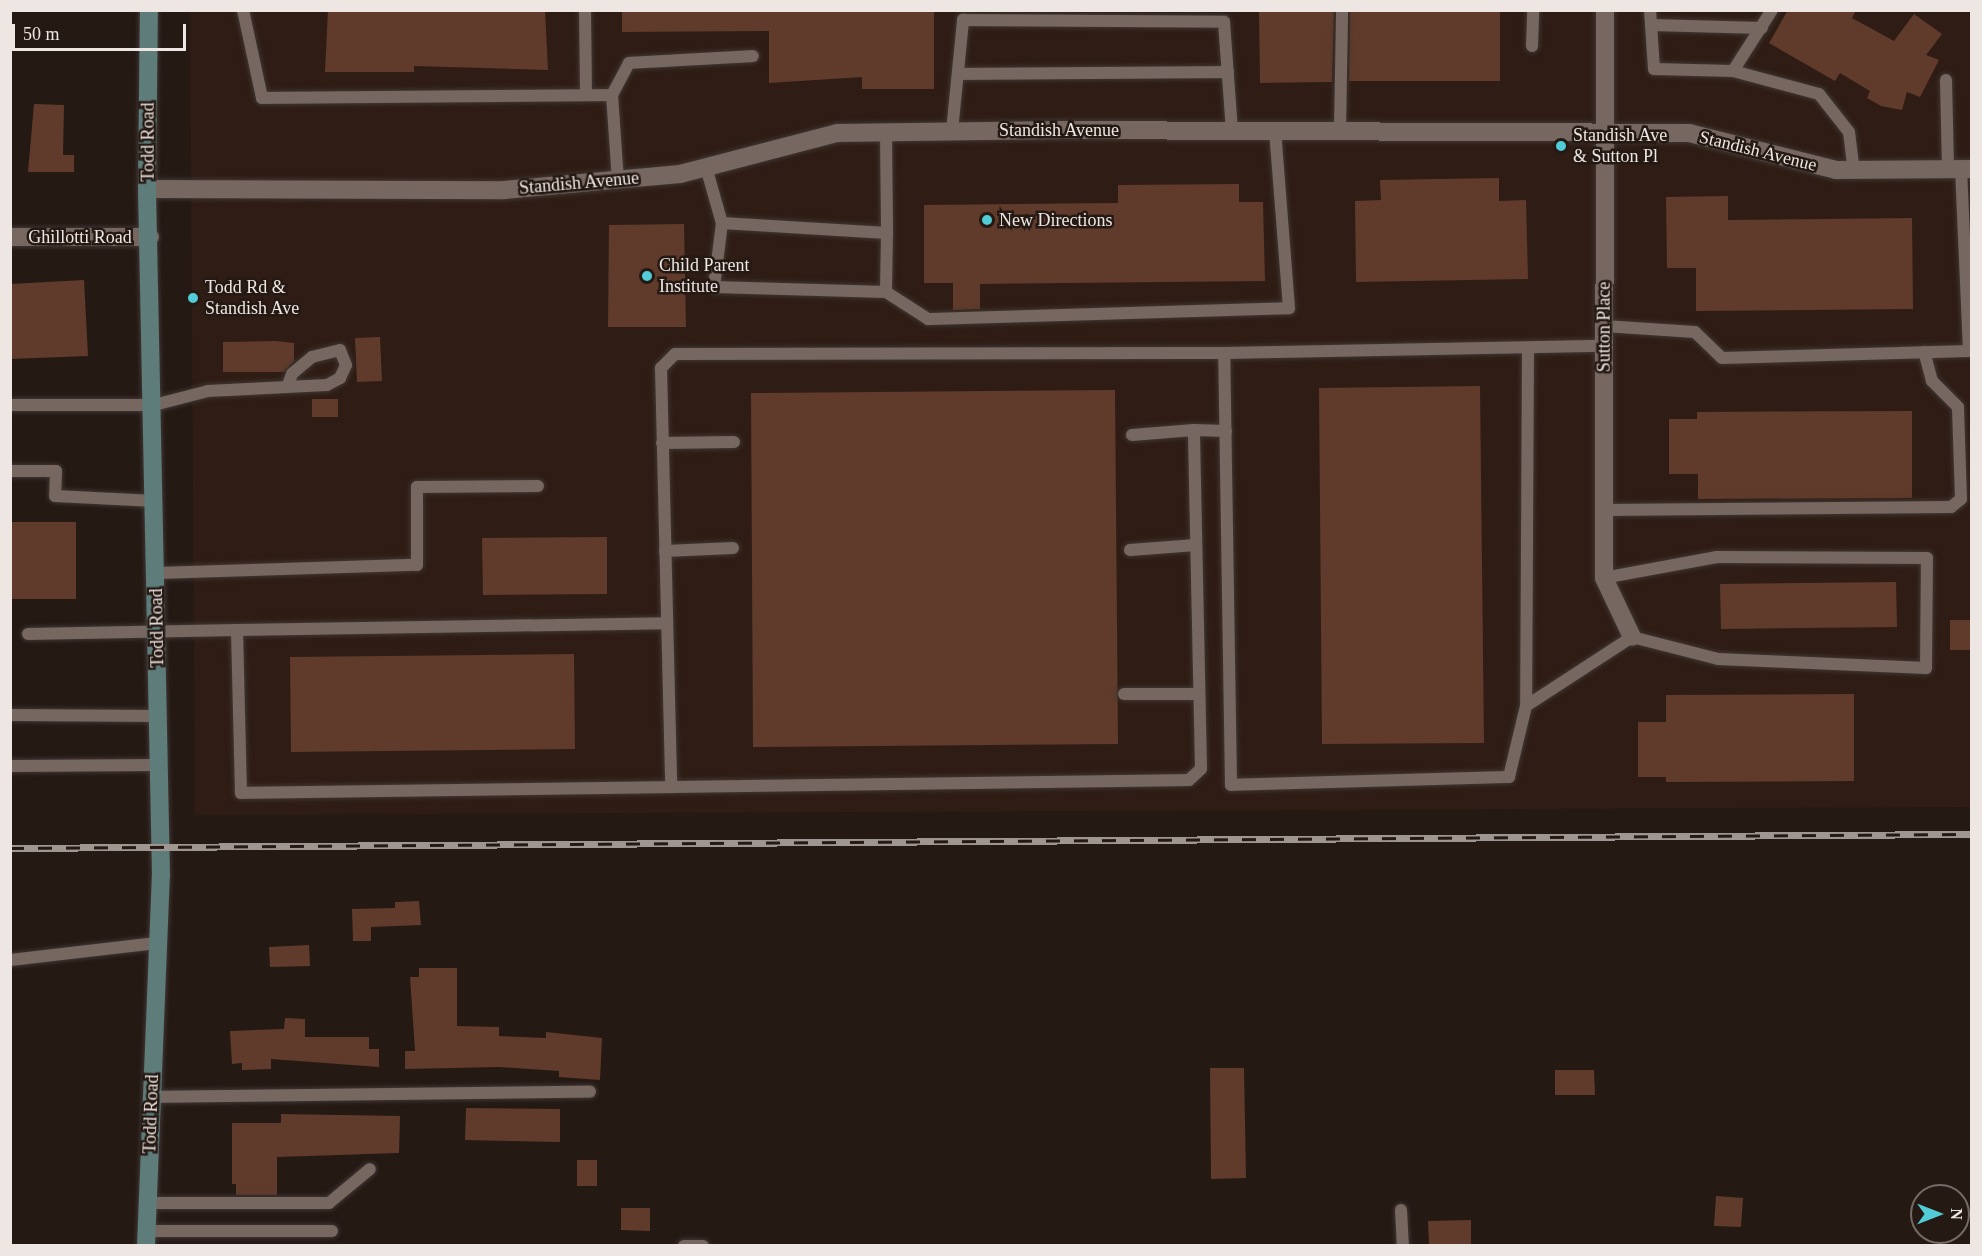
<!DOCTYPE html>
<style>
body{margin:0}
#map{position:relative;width:1982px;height:1256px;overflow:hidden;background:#251914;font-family:Georgia,serif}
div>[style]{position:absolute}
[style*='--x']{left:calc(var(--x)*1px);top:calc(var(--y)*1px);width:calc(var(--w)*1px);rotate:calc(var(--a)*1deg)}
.built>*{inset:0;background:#2f1d15}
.building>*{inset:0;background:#603b2b}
.roads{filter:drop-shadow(0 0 2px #3f3633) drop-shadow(0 0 2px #3f3633)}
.service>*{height:12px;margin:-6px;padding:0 6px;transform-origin:6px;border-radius:6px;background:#766760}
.minor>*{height:18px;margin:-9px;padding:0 9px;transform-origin:9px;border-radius:9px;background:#766760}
.secondary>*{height:18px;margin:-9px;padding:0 9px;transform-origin:9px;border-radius:9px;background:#5d7c7a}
.rail>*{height:7px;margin-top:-3.5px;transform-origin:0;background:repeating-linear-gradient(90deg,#251914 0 14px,#9f9691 0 28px);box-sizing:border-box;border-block:2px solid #9f9691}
.dots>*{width:16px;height:16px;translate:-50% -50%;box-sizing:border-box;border:3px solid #251914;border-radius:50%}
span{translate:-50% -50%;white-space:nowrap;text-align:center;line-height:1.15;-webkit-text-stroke:5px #251914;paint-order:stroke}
.street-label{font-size:18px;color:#eee6e2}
.poi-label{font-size:18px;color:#eee6e2}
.left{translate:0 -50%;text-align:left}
.frame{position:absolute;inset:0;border:12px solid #eee6e2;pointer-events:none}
.north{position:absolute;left:1910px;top:1184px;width:60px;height:60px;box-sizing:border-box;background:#251914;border:2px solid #756b66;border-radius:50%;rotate:90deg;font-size:16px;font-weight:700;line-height:24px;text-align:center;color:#eee6e2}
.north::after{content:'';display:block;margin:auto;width:21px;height:27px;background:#52ccd6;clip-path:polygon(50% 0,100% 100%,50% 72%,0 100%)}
.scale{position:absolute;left:12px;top:24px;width:174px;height:27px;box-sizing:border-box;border:3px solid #eee6e2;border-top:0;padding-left:8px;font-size:18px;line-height:21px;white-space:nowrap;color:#eee6e2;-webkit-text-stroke:4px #251914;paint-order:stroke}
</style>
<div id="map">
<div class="built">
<div style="clip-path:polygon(190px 11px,1971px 11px,1971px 807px,195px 815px)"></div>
</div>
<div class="building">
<div style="clip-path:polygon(328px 10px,545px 10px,548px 70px,414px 66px,414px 72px,325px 72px)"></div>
<div style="clip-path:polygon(622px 10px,934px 10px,934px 89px,862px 89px,862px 77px,769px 83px,769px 31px,622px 32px)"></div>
<div style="clip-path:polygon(1259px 10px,1334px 12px,1332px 82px,1260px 83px)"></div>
<div style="clip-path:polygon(1500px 10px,1500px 81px,1349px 81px,1350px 12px)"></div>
<div style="clip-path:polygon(1788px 10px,1856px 10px,1852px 18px,1894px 41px,1914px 14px,1942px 34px,1926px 55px,1939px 60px,1920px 97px,1907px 92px,1902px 110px,1881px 106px,1867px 98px,1870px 91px,1840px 73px,1835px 81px,1769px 43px)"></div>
<div style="clip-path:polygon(34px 104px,64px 105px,63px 155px,74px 155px,74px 172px,28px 172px)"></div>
<div style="clip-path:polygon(1499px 178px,1499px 201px,1526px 200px,1528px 279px,1356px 282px,1355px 201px,1381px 200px,1380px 180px)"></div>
<div style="clip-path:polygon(1239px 184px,1239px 202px,1263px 202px,1265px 281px,980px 284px,980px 309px,953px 310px,953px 283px,924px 283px,924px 205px,1118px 203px,1118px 185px)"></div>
<div style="clip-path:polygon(1728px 196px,1728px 220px,1912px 218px,1913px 309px,1696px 311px,1696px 268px,1667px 268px,1666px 197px)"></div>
<div style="clip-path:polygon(684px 224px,686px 327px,608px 327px,609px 225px)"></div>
<div style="clip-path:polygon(84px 280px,88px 356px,10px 359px,10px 284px)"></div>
<div style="clip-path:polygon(380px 337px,382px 381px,357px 382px,355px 338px)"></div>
<div style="clip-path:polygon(276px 341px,294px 343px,294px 361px,284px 372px,223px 372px,223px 342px)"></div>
<div style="clip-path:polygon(1480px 386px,1484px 743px,1322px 744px,1319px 388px)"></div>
<div style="clip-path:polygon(1115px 390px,1118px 744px,753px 747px,751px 393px)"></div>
<div style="clip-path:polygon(312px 399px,338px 399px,338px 417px,312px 417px)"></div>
<div style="clip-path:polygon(1912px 411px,1912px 498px,1698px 499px,1698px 474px,1669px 474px,1669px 419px,1697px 419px,1697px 412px)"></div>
<div style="clip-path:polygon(10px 522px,76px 522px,76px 599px,10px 599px)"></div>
<div style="clip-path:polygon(607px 537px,607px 594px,483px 595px,482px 538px)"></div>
<div style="clip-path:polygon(1896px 582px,1897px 627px,1721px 629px,1720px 584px)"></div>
<div style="clip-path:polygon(1950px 620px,1971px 620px,1971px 650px,1950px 650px)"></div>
<div style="clip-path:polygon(574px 654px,575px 749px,291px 752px,290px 657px)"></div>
<div style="clip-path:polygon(1854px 694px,1854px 781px,1666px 782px,1666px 777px,1638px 777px,1638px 722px,1666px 722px,1666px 695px)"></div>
<div style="clip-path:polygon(419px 901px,421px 925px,371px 927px,371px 941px,353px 941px,352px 909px,395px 908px,395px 902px)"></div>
<div style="clip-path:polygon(309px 945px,310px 966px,270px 967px,269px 947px)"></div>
<div style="clip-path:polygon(419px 968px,457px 968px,457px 1026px,499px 1027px,499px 1036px,546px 1038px,546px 1032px,602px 1038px,600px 1080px,559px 1077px,559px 1071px,499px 1067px,405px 1069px,405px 1051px,415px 1051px,410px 977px,419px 977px)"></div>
<div style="clip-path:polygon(285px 1018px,305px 1019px,305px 1037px,369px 1037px,369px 1049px,379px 1049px,379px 1067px,271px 1059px,271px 1069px,242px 1070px,242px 1063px,232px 1064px,230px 1031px,284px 1029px)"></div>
<div style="clip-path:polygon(1210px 1068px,1244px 1068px,1246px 1178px,1211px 1179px)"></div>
<div style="clip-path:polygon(1555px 1070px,1594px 1070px,1595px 1095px,1555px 1095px)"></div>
<div style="clip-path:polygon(466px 1108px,560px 1109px,560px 1142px,465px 1140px)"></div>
<div style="clip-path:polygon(281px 1114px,400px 1116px,399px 1153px,277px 1157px,277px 1195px,236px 1195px,236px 1184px,232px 1184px,232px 1123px,281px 1123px)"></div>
<div style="clip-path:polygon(577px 1160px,597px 1160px,597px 1186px,577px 1186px)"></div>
<div style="clip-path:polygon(1716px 1196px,1743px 1198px,1741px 1227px,1714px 1226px)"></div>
<div style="clip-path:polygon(621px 1208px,650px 1208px,650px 1231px,621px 1230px)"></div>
<div style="clip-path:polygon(1471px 1220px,1471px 1245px,1429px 1245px,1428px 1221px)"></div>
</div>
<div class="roads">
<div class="service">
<div style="--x:243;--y:10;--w:90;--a:77.8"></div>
<div style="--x:262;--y:98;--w:350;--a:-0.5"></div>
<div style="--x:612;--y:95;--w:85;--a:86"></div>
<div style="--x:585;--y:10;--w:85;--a:89.3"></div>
<div style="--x:1650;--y:10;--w:59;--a:86.1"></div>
<div style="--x:1654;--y:69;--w:79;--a:1.5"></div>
<div style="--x:1733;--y:71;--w:72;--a:-57.4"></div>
<div style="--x:1651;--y:25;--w:111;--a:1.5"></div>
<div style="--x:1532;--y:46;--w:36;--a:-88"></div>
<div style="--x:1733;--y:71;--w:89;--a:15"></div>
<div style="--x:1819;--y:94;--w:48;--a:51.7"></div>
<div style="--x:1849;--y:132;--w:38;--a:83"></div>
<div style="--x:958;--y:74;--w:270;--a:-0.4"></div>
<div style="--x:1946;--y:80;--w:89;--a:88.7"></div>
<div style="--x:612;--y:95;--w:36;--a:-62"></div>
<div style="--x:629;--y:63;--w:124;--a:-3.2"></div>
<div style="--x:1340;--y:130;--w:120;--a:-89"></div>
<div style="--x:952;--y:131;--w:112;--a:-84.3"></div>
<div style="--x:963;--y:20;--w:261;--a:0.4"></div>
<div style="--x:1224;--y:22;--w:108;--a:85.8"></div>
<div style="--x:886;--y:132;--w:101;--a:89.4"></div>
<div style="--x:706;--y:167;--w:58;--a:74.1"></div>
<div style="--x:722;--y:223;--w:165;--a:3.5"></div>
<div style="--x:887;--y:233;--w:59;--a:91"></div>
<div style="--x:886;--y:292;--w:172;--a:-178.3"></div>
<div style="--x:714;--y:287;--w:64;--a:-82.9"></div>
<div style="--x:886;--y:292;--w:50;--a:32.7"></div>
<div style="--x:928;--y:319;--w:361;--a:-1.7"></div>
<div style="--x:1289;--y:308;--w:179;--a:-94.5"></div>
<div style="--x:1604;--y:326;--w:91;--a:3.8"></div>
<div style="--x:1695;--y:332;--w:37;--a:44"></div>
<div style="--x:1722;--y:358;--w:247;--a:-1.6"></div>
<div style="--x:1969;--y:351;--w:182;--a:-92.5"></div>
<div style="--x:1528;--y:348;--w:358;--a:90.3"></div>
<div style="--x:1526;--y:706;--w:73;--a:103.5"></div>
<div style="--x:1509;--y:777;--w:278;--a:178.4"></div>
<div style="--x:1231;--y:785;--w:432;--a:-90.9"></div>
<div style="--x:1224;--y:353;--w:380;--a:-1.1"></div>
<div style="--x:1224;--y:353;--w:549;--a:179.9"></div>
<div style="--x:675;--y:354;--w:20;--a:135"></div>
<div style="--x:661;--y:368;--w:419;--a:88.6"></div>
<div style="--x:671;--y:787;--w:518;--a:-0.77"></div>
<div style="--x:1189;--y:780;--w:16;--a:-43"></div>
<div style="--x:1201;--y:769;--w:339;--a:-91.2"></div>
<div style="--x:1194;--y:430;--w:32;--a:2"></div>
<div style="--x:10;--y:405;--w:144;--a:0"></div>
<div style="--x:154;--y:405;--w:56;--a:-14.5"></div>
<div style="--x:208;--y:391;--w:119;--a:-2.9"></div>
<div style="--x:327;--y:385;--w:15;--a:-28"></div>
<div style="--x:340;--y:378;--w:14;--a:-65"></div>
<div style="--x:346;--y:365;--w:16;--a:-112"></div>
<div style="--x:340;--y:350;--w:29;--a:166"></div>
<div style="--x:312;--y:357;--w:26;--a:140"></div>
<div style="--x:292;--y:374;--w:12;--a:110"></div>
<div style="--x:1132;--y:435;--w:62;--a:-4.6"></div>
<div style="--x:662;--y:443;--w:72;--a:-0.8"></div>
<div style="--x:10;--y:471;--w:46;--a:0"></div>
<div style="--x:56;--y:471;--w:25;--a:92"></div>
<div style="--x:55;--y:496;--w:100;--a:2.9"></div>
<div style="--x:1604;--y:510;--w:347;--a:-0.5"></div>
<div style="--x:1951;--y:507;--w:13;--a:-39"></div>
<div style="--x:1961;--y:499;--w:92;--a:-91.9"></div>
<div style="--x:1958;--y:407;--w:37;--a:-135"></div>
<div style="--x:1932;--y:381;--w:30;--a:-105"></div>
<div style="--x:1130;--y:550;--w:66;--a:-4.3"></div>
<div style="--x:665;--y:551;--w:68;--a:-2.5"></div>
<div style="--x:156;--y:573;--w:261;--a:-1.8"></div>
<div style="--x:417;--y:565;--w:78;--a:-90"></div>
<div style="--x:417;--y:487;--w:121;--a:-0.5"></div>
<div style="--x:237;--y:630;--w:430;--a:-0.9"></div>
<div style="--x:28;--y:634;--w:209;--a:-1.1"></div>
<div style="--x:237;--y:630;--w:163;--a:88.6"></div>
<div style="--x:241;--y:793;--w:430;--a:-0.8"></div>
<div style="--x:1124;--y:694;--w:74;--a:0"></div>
<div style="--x:1526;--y:706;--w:126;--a:-33.1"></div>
<div style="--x:1632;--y:637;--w:89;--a:14.3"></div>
<div style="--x:1718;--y:659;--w:208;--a:2.5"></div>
<div style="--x:1926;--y:668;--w:110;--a:-89.5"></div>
<div style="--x:1927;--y:558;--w:210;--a:-179.7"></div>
<div style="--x:1717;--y:557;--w:115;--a:169.5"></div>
<div style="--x:10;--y:715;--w:148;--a:0.4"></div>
<div style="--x:10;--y:766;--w:149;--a:-0.4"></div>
<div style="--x:10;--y:960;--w:148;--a:-6.6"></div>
<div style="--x:151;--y:1097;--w:439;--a:-0.7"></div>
<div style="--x:148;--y:1203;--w:181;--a:0"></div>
<div style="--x:329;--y:1203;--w:53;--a:-39.7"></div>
<div style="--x:1401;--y:1210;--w:36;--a:87"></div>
<div style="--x:147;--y:1231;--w:185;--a:0"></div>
<div style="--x:684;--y:1246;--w:19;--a:0"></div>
</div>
<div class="minor">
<div style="--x:1605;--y:10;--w:568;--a:90.1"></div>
<div style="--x:1604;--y:578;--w:65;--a:64.6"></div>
<div style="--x:147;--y:189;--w:357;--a:0.2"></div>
<div style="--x:504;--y:190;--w:177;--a:-5.2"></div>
<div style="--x:680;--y:174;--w:162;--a:-14.6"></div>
<div style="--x:837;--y:133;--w:223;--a:-0.8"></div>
<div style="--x:1060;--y:130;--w:629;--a:0.27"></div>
<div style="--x:1689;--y:133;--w:152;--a:14.1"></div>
<div style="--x:1836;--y:170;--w:136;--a:-0.4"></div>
<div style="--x:10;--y:237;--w:140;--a:0"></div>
</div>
<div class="secondary">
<div style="--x:146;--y:1246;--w:371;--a:-87.7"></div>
<div style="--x:161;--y:875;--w:686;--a:-91.17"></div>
<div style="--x:147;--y:189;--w:179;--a:-89.4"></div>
</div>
</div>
<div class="rail">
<div style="--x:10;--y:848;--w:1962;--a:-0.41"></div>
</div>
<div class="dots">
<div style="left:1561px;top:146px;background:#52ccd6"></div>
<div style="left:987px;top:220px;background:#52ccd6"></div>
<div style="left:647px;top:276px;background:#52ccd6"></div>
<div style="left:193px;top:298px;background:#52ccd6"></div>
</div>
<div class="street-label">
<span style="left:1059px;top:130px">Standish Avenue</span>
<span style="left:148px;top:142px;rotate:-90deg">Todd Road</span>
<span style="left:1758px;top:151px;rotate:14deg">Standish Avenue</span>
<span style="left:579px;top:183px;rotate:-5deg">Standish Avenue</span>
<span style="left:80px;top:237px">Ghillotti Road</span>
<span style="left:1604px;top:327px;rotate:-90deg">Sutton Place</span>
<span style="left:157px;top:628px;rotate:-91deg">Todd Road</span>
<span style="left:151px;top:1114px;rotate:-88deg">Todd Road</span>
</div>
<div class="poi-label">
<span class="left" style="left:1573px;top:146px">Standish Ave<br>&amp; Sutton Pl</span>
<span class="left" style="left:999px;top:220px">New Directions</span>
<span class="left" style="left:659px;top:276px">Child Parent<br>Institute</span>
<span class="left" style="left:205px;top:298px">Todd Rd &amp;<br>Standish Ave</span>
</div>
<div class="frame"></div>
<div class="north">N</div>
<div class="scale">50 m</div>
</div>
